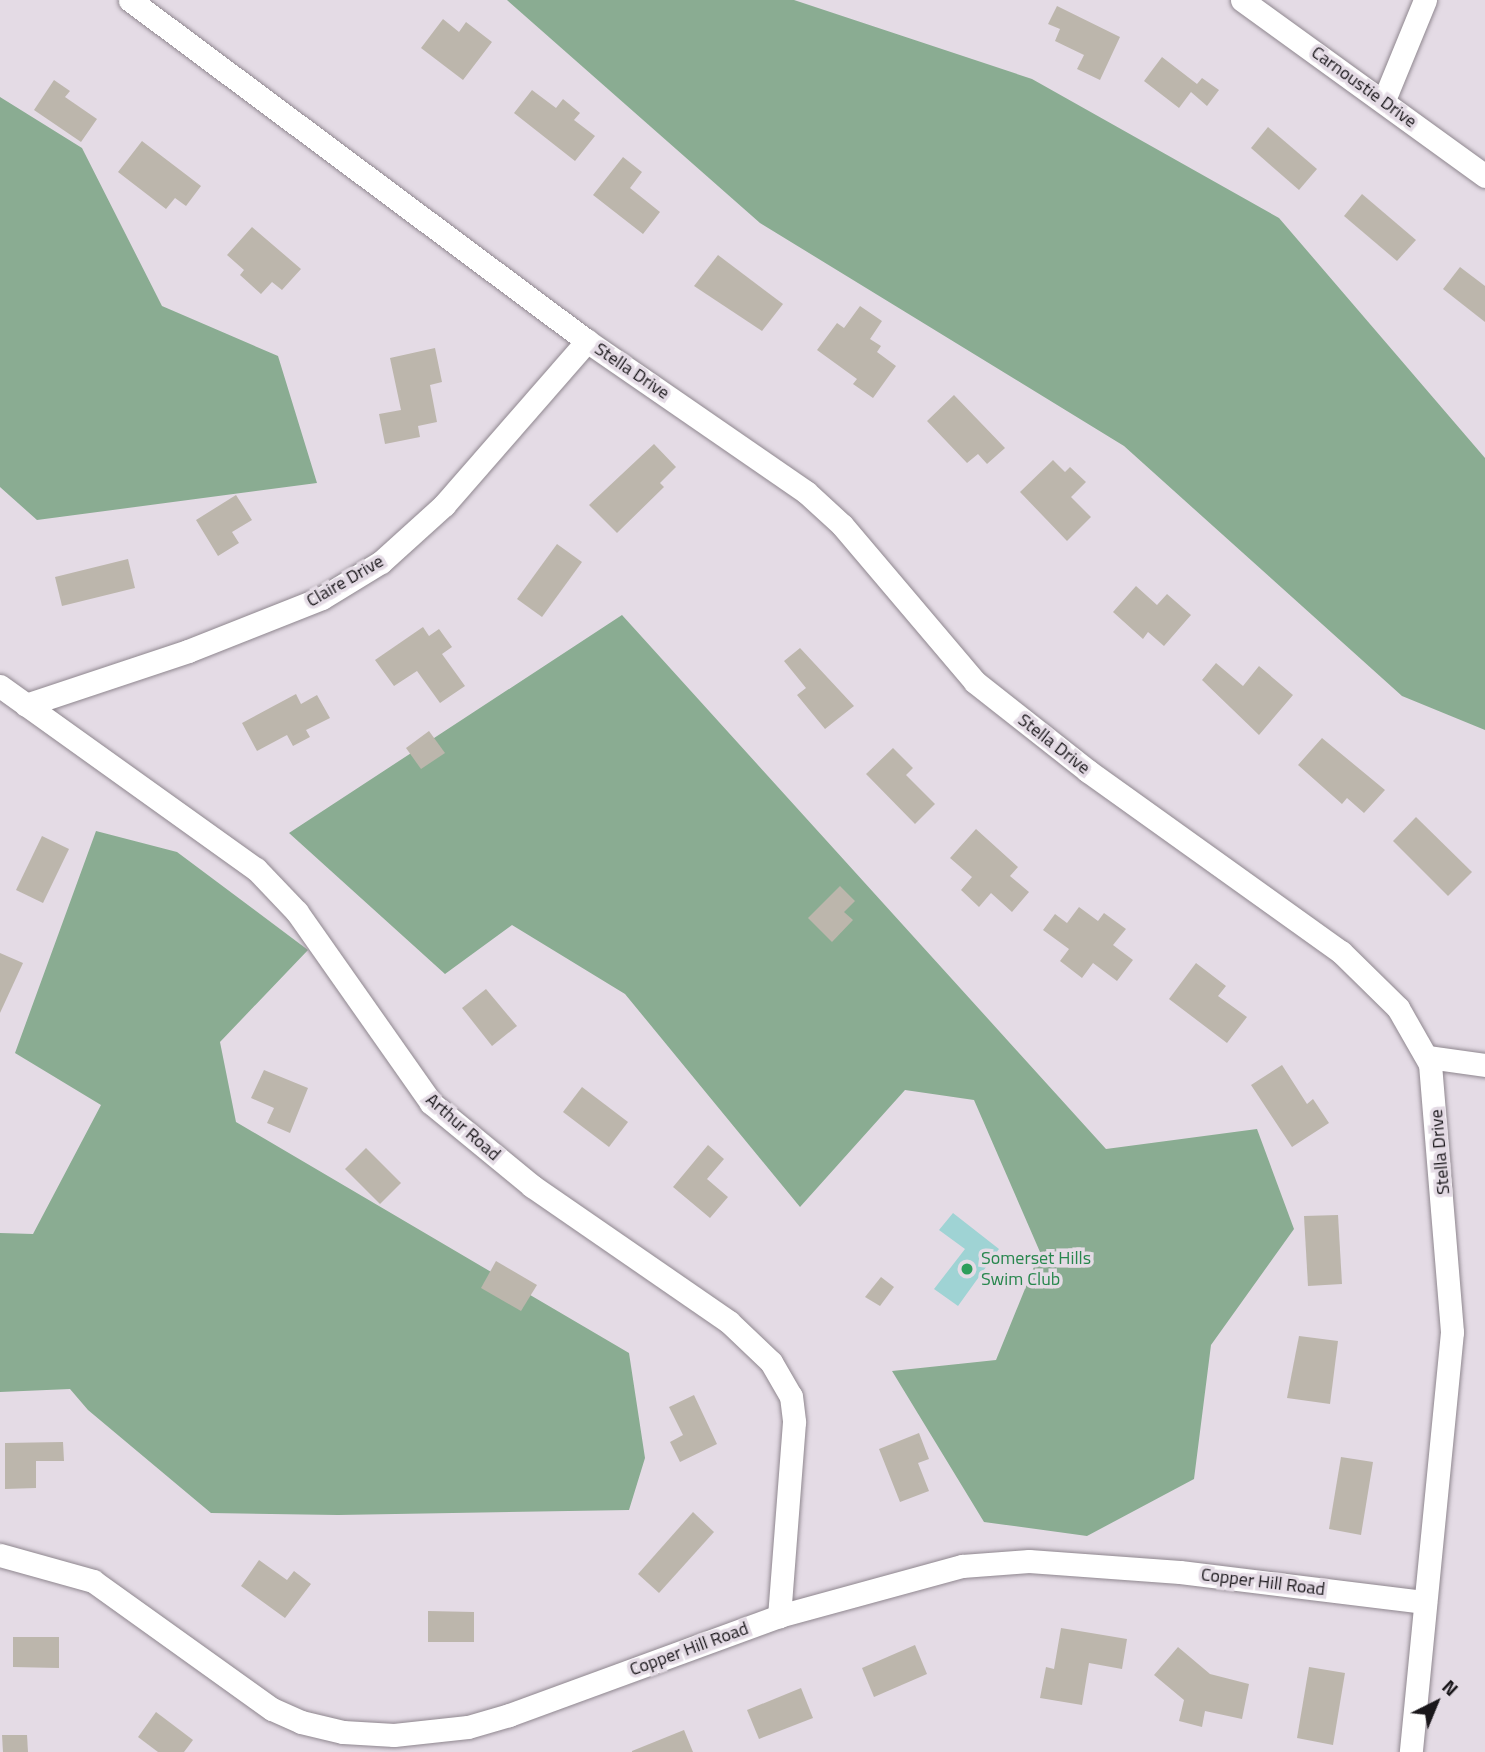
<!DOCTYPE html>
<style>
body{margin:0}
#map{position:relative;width:1485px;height:1752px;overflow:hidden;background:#e4dbe5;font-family:"Titillium Web",sans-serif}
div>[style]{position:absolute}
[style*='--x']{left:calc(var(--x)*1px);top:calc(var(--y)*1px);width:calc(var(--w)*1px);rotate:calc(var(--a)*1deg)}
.forest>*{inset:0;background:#8aac92}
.water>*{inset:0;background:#9fd3d4}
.building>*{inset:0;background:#bcb6ac}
.roads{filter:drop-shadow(0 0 2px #8f878f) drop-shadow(0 0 2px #8f878f)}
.street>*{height:23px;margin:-11.5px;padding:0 11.5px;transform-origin:11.5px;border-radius:11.5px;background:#fff}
.dots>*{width:19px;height:19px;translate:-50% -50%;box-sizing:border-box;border:4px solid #e4dbe5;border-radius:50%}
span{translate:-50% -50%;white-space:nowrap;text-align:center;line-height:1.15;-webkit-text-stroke:7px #e4dbe5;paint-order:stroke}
.street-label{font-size:18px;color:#1a171b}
.leisure-label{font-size:18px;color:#27864d}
.left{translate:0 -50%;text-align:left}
.north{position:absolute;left:1401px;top:1668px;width:70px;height:70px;-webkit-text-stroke:5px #e4dbe5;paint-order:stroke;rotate:43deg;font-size:19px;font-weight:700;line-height:28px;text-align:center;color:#1a171b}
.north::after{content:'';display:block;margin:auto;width:24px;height:32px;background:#1a171b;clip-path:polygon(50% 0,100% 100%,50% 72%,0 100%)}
</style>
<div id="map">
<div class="forest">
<div style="clip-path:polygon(507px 0,794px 0,1032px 79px,1279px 218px,1485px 458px,1485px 730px,1402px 696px,1124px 446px,760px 223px)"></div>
<div style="clip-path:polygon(0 97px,82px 148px,162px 306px,278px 356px,317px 483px,37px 520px,0 487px)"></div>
<div style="clip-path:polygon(622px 615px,1106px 1149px,1257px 1129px,1294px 1229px,1211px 1345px,1194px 1479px,1087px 1536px,984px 1522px,892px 1371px,996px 1360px,1040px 1252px,974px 1100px,905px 1090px,800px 1207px,625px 994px,512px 925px,445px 974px,289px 833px)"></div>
<div style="clip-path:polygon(96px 831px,177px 852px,308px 950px,220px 1042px,236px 1122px,629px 1353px,645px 1458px,629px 1510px,338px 1515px,211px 1513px,88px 1410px,70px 1389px,0 1392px,0 1233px,33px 1234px,101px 1105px,15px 1053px)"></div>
</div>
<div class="water">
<div style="clip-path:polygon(953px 1213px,999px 1249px,958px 1306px,934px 1289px,965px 1249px,939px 1230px)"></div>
</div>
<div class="building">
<div style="clip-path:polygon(1057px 6px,1120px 37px,1100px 80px,1077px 69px,1084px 55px,1055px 41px,1060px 29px,1048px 24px)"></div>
<div style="clip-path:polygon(443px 19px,459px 32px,466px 22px,492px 42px,463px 80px,421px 48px)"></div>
<div style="clip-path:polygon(1162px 57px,1197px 84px,1202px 78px,1219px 90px,1207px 106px,1191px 92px,1179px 108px,1144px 81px)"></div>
<div style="clip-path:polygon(54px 80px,70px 91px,65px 97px,97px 119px,81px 142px,34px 110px)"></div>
<div style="clip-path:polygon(532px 90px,556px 108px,563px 99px,580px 113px,574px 120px,595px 136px,575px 161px,514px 113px)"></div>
<div style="clip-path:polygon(1268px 127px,1317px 169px,1299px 190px,1251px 148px)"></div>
<div style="clip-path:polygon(142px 141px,201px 186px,186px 206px,175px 198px,166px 209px,118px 172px)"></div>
<div style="clip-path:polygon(623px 157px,642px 172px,630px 188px,660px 212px,643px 234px,593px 195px)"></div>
<div style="clip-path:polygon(1362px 194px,1416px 240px,1397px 261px,1344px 216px)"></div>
<div style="clip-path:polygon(252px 227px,301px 269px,282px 290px,272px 282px,261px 294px,240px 275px,244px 270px,227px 255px)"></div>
<div style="clip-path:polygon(718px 255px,783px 304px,762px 331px,694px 286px)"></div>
<div style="clip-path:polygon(1460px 267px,1485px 286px,1485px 322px,1443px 289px)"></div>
<div style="clip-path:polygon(860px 306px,882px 321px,870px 339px,881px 346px,877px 352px,896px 366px,873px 398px,853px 384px,857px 379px,817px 350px,837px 323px,844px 328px)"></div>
<div style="clip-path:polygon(435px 348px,442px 382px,430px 385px,437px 422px,418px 426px,420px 437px,385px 444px,379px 414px,401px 410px,390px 358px)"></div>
<div style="clip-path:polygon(954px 395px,1005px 448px,987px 464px,978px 454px,967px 463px,927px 421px)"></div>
<div style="clip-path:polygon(654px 444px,676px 467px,660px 483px,664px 487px,617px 533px,589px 505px)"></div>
<div style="clip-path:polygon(1053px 460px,1065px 472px,1070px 467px,1086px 482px,1071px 497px,1091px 517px,1067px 541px,1020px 492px)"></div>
<div style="clip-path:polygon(236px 495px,252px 520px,232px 532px,239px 543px,218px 556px,196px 520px)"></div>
<div style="clip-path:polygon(557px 544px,582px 562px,542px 617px,517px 599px)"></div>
<div style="clip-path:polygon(128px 559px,135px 588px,62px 606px,55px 577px)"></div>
<div style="clip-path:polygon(1136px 586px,1157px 605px,1167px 594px,1191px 615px,1164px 646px,1148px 632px,1143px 639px,1113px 612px)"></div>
<div style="clip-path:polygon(423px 627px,429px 636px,439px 629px,452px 647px,442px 654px,465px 686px,440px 703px,417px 671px,394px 686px,375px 660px)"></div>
<div style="clip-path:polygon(800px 648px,854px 706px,825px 729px,797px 695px,806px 688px,784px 661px)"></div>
<div style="clip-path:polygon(1216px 663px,1243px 686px,1259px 666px,1293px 695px,1259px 735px,1202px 680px)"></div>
<div style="clip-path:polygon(296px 694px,301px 704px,317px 695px,330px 718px,306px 730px,310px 737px,293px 746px,287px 735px,257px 751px,242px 723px)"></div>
<div style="clip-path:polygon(429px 731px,445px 753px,421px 769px,406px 748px)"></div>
<div style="clip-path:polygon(1322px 738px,1385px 790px,1364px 813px,1347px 798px,1342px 804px,1298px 765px)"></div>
<div style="clip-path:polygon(893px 748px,913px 768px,906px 775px,935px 804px,915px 824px,866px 774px)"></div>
<div style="clip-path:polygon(1416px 817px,1472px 872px,1448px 896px,1393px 841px)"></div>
<div style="clip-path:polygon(976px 829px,1018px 867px,1010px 876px,1029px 892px,1012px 912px,991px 893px,979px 907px,961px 890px,972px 877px,950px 858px)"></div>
<div style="clip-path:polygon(42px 836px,69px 849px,43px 903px,16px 890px)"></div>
<div style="clip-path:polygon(840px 886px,855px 901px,844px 912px,853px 920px,832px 942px,808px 918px)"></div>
<div style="clip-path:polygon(1079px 907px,1098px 921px,1104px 913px,1126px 929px,1113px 945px,1133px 960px,1117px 981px,1093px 963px,1082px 978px,1060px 961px,1069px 949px,1043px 930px,1055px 914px,1067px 923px)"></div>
<div style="clip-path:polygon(0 953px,23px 963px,0 1013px)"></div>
<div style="clip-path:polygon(1196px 963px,1226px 986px,1218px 996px,1247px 1017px,1227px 1043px,1169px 999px)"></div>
<div style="clip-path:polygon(486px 989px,517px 1026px,492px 1046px,462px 1008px)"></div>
<div style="clip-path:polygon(1282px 1065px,1307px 1104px,1313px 1099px,1329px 1123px,1292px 1147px,1251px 1085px)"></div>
<div style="clip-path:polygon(264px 1070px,308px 1088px,290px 1133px,267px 1123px,274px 1108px,251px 1098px)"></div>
<div style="clip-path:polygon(582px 1087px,628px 1122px,609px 1147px,563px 1112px)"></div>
<div style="clip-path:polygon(708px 1145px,724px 1159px,707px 1179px,728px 1197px,710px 1218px,673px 1187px)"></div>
<div style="clip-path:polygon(366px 1148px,401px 1183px,380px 1204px,345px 1169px)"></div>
<div style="clip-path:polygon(1338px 1215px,1342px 1284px,1308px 1286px,1304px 1216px)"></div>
<div style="clip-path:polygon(496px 1261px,537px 1285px,521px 1311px,481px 1288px)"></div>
<div style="clip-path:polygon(881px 1277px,894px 1287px,880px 1306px,865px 1297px)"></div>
<div style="clip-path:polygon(1299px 1336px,1338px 1341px,1330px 1404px,1287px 1398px)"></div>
<div style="clip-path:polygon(694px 1395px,717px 1444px,680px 1462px,670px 1442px,683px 1435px,669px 1407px)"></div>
<div style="clip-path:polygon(919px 1433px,929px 1459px,918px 1463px,929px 1491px,900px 1502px,879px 1449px)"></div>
<div style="clip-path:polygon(63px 1442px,64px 1461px,36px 1461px,36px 1488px,5px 1489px,5px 1443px)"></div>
<div style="clip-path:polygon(1341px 1457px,1373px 1462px,1361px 1535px,1329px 1529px)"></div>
<div style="clip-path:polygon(693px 1512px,714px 1532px,659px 1593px,638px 1574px)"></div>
<div style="clip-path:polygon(259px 1560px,287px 1580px,294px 1571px,311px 1584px,285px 1618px,241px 1586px)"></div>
<div style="clip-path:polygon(428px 1611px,474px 1612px,474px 1642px,428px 1642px)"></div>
<div style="clip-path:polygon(1061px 1628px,1127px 1639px,1122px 1669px,1089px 1663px,1082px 1705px,1040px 1698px,1046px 1667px,1054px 1669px)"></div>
<div style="clip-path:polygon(13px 1637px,59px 1637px,59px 1668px,13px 1667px)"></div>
<div style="clip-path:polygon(915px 1645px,927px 1674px,874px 1697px,862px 1668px)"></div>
<div style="clip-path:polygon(1178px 1647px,1210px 1674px,1249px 1684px,1242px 1719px,1205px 1711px,1202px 1727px,1179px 1721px,1184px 1700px,1154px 1675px)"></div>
<div style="clip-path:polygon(1309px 1667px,1345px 1673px,1333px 1745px,1297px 1738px)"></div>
<div style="clip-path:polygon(801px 1688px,813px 1718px,759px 1739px,747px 1710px)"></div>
<div style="clip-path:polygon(156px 1712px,193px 1740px,184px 1752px,158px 1752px,138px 1737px)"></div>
<div style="clip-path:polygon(684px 1730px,693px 1752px,632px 1752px,632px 1751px)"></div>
<div style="clip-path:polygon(2px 1735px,27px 1735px,28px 1752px,3px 1752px)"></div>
</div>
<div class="roads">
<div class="street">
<div style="--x:130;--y:0;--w:570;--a:36.73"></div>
<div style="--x:587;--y:341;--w:266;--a:34.6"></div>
<div style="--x:806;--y:492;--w:49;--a:42.5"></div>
<div style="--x:842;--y:525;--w:206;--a:49.7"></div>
<div style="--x:975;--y:682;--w:144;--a:38.2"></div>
<div style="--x:1088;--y:771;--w:311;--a:35.6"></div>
<div style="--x:1341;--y:952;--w:80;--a:44.5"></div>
<div style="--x:1398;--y:1008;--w:64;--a:60.3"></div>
<div style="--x:1430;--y:1064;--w:269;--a:85.3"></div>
<div style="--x:1452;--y:1332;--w:422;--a:95.6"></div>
<div style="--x:1242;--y:0;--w:300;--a:35.9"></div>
<div style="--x:1384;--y:100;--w:108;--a:-67.7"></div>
<div style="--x:0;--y:686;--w:315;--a:35.6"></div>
<div style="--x:256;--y:869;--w:59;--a:46.4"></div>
<div style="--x:297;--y:912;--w:233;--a:54.9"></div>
<div style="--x:431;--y:1103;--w:131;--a:39.4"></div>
<div style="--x:532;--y:1186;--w:239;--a:34.6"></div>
<div style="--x:729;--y:1322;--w:58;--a:43.6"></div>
<div style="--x:771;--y:1362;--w:39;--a:60"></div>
<div style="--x:791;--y:1396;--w:26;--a:83"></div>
<div style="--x:794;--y:1422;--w:195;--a:94.4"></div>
<div style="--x:26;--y:705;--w:171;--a:-18.4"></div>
<div style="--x:188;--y:651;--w:144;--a:-21.6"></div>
<div style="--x:322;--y:598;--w:69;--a:-31.4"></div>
<div style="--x:381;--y:562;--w:85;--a:-42.1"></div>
<div style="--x:444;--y:505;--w:218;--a:-48.9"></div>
<div style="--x:1428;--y:1057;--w:58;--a:8"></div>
<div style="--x:0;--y:1555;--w:97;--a:15.6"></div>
<div style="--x:93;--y:1581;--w:220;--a:35.6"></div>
<div style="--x:272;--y:1709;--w:32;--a:24"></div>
<div style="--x:301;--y:1722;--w:43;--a:13.4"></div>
<div style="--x:343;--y:1732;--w:51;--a:3.4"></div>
<div style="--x:394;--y:1735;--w:74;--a:-6.2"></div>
<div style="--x:468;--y:1727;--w:43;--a:-16.3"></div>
<div style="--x:509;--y:1715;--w:288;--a:-20.1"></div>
<div style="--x:779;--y:1616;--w:190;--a:-15.3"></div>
<div style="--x:962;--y:1566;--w:67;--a:-4.3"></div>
<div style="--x:1029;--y:1561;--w:151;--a:4.2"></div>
<div style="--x:1180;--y:1572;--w:247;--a:7"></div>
</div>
</div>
<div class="dots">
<div style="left:967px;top:1269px;background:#2e9e5b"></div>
</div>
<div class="street-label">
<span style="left:1364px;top:87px;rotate:36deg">Carnoustie Drive</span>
<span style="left:632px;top:371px;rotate:34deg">Stella Drive</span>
<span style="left:345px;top:581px;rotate:-30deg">Claire Drive</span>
<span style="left:1054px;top:744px;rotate:38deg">Stella Drive</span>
<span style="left:463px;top:1127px;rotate:41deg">Arthur Road</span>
<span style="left:1440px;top:1152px;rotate:-95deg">Stella Drive</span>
<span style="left:1263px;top:1582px;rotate:7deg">Copper Hill Road</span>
<span style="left:689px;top:1649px;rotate:-20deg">Copper Hill Road</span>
</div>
<div class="leisure-label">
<span class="left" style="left:981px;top:1269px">Somerset Hills<br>Swim Club</span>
</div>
<div class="north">N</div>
</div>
